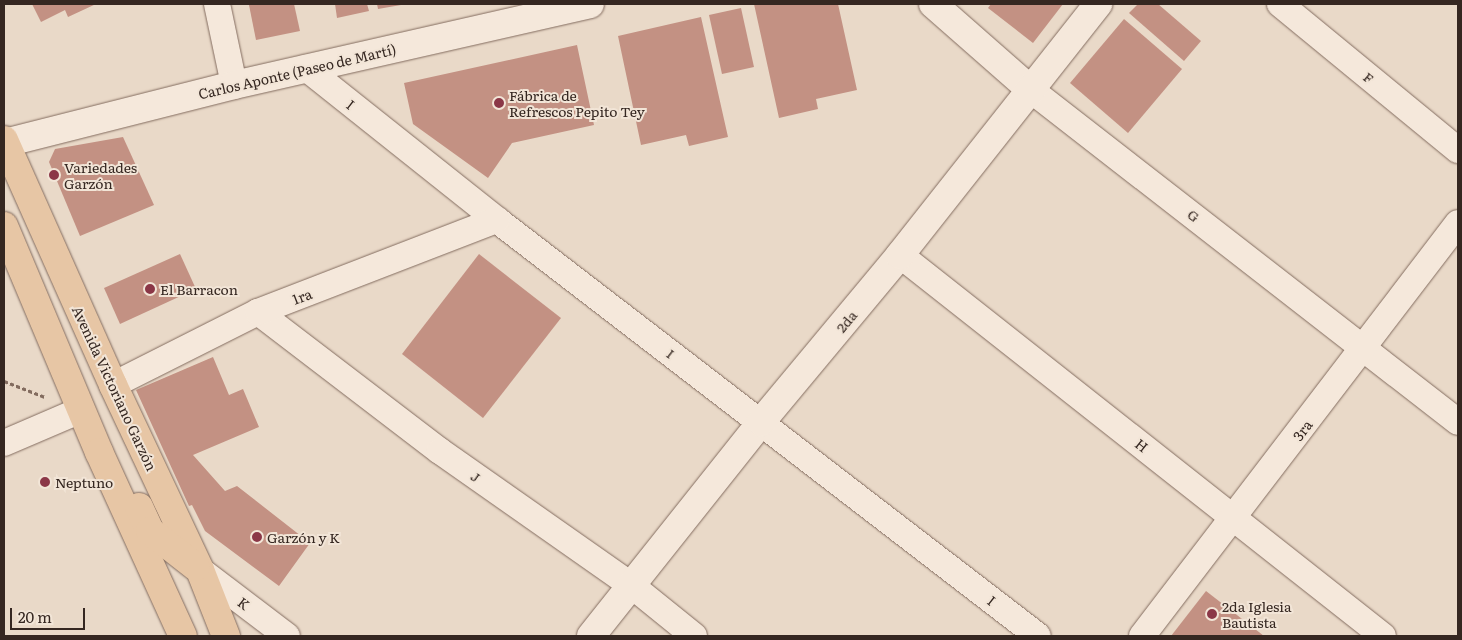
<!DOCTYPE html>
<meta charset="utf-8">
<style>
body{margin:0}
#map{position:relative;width:1462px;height:640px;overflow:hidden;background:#e9d9c8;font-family:Literata,serif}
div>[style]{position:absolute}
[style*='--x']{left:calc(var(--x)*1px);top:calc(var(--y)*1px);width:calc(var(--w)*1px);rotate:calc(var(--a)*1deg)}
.building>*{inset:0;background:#c39183}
.path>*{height:3px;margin-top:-1.5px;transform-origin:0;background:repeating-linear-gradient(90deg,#836c5f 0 4px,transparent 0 6.5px)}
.roads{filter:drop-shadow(0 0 1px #836c5f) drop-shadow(0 0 1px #836c5f)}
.minor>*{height:26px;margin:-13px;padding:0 13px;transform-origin:13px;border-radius:13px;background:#f5e8db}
.tertiary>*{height:28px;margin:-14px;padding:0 14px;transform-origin:14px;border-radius:14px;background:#f5e8db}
.secondary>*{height:28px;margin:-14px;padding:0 14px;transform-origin:14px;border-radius:14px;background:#f5e8db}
.primary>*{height:28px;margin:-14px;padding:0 14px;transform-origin:14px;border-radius:14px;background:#e7c6a5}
.dots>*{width:14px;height:14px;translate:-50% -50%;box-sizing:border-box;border:2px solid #f2e5d7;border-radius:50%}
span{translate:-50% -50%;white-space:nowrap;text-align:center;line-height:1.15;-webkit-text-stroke:4px #f2e5d7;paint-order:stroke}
.street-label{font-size:14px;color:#352721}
.poi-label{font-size:14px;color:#352721}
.left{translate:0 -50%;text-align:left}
.frame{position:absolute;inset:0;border:5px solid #352721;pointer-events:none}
.scale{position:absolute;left:10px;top:608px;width:75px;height:22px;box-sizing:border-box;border:2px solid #352721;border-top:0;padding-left:6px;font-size:15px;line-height:18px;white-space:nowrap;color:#352721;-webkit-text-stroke:4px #f2e5d7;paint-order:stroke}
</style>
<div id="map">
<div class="building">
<div style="clip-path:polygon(32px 4px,96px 4px,68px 17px,65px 10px,41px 22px)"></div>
<div style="clip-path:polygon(294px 4px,300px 31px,256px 40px,249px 5px)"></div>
<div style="clip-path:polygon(335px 4px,367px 4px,369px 11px,337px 18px)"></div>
<div style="clip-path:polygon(377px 4px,401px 4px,401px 5px,378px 9px)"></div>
<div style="clip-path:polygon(754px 4px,838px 4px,857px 90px,816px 99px,818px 109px,779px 118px)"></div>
<div style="clip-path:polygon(991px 4px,1063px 4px,1033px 43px,988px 8px)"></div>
<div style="clip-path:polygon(1138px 4px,1158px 4px,1201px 41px,1184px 61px,1129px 13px)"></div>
<div style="clip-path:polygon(741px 8px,754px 67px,722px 74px,709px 15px)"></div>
<div style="clip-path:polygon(701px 17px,728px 137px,689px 146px,686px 135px,641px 145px,618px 36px)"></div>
<div style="clip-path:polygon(1124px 19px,1182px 69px,1128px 133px,1070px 83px)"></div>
<div style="clip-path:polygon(577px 45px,594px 125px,512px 143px,488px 178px,413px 124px,404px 83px)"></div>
<div style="clip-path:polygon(123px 137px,154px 205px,80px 236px,49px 162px,55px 149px)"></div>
<div style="clip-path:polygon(180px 254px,196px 289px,120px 324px,104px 288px)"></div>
<div style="clip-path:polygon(479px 254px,561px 318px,483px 418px,402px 354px)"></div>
<div style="clip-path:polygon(213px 357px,229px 395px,243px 389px,259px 427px,193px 455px,225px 491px,237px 486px,310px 543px,279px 586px,205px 531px,192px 505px,189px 506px,136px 390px)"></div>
<div style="clip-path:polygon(1206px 591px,1264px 636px,1171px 636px)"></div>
</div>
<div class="path">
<div style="--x:4;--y:381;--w:44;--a:21.3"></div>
</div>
<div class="roads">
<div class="minor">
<div style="--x:217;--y:4;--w:83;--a:78.1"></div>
<div style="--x:1280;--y:4;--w:230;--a:39.4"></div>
<div style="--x:306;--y:68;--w:244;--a:38.5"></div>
<div style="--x:497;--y:220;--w:682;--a:37.56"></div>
<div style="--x:1031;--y:90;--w:541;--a:37.87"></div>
<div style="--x:900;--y:255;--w:615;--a:38.27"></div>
<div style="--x:258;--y:312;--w:229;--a:37.4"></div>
<div style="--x:440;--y:451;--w:233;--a:35.1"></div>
<div style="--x:631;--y:585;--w:81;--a:39"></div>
<div style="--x:113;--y:385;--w:162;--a:-26.7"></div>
<div style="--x:258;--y:312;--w:256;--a:-21.1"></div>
<div style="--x:4;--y:443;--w:84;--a:-23.2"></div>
<div style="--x:200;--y:570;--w:109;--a:37.2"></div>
<div style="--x:1142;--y:636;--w:520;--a:-52.58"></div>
</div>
<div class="tertiary">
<div style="--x:933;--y:4;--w:130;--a:41.3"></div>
<div style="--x:5;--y:143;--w:236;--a:-14.2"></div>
<div style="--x:234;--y:85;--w:365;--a:-12.8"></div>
</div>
<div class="secondary">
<div style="--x:591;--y:636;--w:273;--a:-51.5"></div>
<div style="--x:761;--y:422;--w:217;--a:-50.2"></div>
<div style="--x:900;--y:255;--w:320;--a:-51.7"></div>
</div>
<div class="primary">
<div style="--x:4;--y:140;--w:268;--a:66"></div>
<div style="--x:113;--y:385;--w:204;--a:64.8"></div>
<div style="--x:200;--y:570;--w:71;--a:68.5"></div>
<div style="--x:4;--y:226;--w:245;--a:67.2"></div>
<div style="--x:99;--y:452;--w:202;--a:65.5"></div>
<div style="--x:139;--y:507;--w:26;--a:65"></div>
<div style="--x:150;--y:531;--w:58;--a:38"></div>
</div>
</div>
<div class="dots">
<div style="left:499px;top:103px;background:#8b3747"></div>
<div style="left:54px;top:175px;background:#8b3747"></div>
<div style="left:150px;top:289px;background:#8b3747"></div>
<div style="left:45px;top:482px;background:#8b3747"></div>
<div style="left:257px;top:537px;background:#8b3747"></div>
<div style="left:1212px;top:614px;background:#8b3747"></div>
</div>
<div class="street-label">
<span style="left:297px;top:71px;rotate:-13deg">Carlos Aponte (Paseo de Martí)</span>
<span style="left:1369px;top:77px;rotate:39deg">F</span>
<span style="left:351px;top:104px;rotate:38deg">I</span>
<span style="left:1194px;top:215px;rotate:38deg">G</span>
<span style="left:302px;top:296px;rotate:-21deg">1ra</span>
<span style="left:846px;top:321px;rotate:-50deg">2da</span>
<span style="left:671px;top:353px;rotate:37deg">I</span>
<span style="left:115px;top:388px;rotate:65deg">Avenida Victoriano Garzón</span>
<span style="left:1302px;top:430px;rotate:-53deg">3ra</span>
<span style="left:1142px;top:445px;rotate:38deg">H</span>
<span style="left:476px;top:476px;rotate:35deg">J</span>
<span style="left:992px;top:600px;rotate:38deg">I</span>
<span style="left:244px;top:603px;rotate:37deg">K</span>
</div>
<div class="poi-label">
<span class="left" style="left:509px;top:103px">Fábrica de<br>Refrescos Pepito Tey</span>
<span class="left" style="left:64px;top:175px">Variedades<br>Garzón</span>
<span class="left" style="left:160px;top:289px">El Barracon</span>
<span class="left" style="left:55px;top:482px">Neptuno</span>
<span class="left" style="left:267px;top:537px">Garzón y K</span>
<span class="left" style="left:1222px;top:614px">2da Iglesia<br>Bautista</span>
</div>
<div class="frame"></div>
<div class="scale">20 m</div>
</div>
